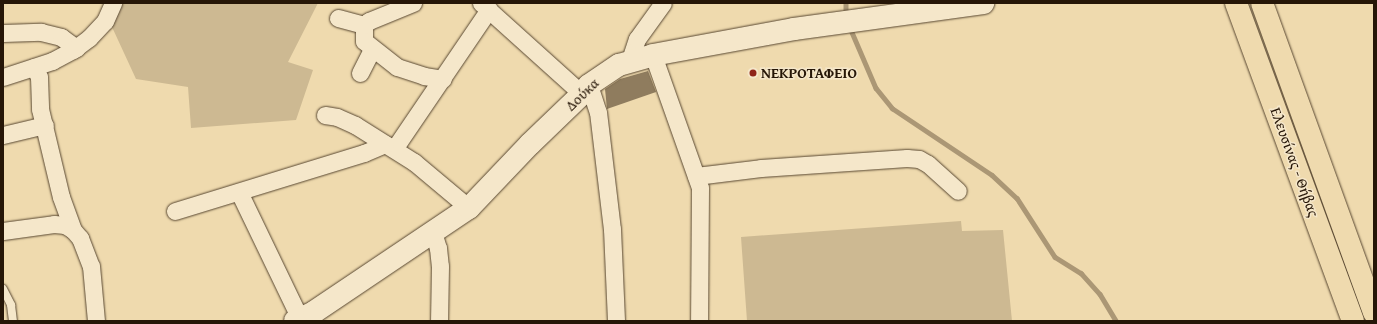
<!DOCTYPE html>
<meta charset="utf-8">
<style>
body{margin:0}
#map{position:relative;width:1377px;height:324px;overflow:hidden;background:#efdaae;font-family:"Gentium Book Plus",serif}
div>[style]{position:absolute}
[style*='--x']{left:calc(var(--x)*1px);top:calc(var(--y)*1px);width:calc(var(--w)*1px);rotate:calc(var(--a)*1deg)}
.green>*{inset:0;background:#cdb992}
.stream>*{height:4.5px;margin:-2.25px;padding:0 2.25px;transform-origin:2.25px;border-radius:2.25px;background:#ab9775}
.building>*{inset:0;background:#8f7c5e}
.roads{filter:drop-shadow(0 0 1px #584731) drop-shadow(0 0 1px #584731)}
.service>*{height:8px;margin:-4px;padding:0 4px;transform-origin:4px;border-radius:4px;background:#f5e7ca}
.minor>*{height:17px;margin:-8.5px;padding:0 8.5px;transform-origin:8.5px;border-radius:8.5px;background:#f5e7ca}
.secondary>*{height:22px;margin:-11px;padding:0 11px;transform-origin:11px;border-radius:11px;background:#f5e7ca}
.primary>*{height:22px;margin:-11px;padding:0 11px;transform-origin:11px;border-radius:11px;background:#efdaae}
.dots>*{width:11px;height:11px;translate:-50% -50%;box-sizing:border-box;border:2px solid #f5e7ca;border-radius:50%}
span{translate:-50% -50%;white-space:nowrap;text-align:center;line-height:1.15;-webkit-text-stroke:3px #f5e7ca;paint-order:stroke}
.poi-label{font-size:15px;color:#261607;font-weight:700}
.left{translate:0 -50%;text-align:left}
.street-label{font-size:15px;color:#261607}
.frame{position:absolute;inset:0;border:4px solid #261607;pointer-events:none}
</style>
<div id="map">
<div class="green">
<div style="clip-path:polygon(122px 3px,318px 3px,288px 62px,313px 70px,296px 120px,191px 128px,188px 87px,136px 79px,112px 27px)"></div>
<div style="clip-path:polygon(961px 221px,962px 231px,1003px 230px,1012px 321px,747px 321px,741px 237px)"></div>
</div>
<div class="stream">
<div style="--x:846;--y:3;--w:7;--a:90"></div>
<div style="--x:851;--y:30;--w:63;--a:66.7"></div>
<div style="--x:876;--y:88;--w:26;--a:51"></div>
<div style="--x:892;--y:108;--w:120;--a:33.8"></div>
<div style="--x:992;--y:175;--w:34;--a:43"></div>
<div style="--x:1017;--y:198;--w:70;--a:57.2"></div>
<div style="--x:1055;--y:257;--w:31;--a:32"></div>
<div style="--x:1081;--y:273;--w:28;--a:48"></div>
<div style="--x:1100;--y:294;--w:31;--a:59"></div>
</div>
<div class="building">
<div style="clip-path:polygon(648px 71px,656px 92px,607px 109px,605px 89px,620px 79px)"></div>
</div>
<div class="roads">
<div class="service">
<div style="--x:3;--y:289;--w:18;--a:63"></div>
<div style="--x:11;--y:305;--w:16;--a:83"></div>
</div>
<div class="minor">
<div style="--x:413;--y:3;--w:48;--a:157.8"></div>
<div style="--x:369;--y:21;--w:6;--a:141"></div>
<div style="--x:364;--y:25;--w:16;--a:90"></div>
<div style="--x:364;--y:41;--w:42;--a:38.2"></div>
<div style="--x:397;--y:67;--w:28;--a:18"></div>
<div style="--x:424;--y:76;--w:19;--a:9"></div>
<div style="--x:481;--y:3;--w:136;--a:42"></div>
<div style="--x:338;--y:18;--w:27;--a:15"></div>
<div style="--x:3;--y:33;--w:38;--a:-2"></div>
<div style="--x:41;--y:32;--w:21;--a:14"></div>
<div style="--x:61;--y:37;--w:19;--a:36"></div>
<div style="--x:653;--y:55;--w:141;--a:70.5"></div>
<div style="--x:700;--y:188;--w:133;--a:90.4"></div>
<div style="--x:630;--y:60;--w:22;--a:-72"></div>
<div style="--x:637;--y:39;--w:44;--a:-54.2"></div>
<div style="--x:34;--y:67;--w:11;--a:63"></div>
<div style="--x:39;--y:77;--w:32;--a:88"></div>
<div style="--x:40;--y:109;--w:90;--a:76.6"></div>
<div style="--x:61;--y:197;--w:35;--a:70"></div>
<div style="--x:360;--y:73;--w:27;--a:-63"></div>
<div style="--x:3;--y:77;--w:52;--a:-18.1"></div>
<div style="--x:52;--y:61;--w:24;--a:-28"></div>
<div style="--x:73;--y:50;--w:20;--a:-37"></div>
<div style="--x:89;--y:38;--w:23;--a:-47"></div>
<div style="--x:105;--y:21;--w:20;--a:-66"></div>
<div style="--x:589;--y:85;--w:28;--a:72"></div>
<div style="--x:598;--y:112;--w:118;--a:83.2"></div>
<div style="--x:612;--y:229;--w:92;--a:87.5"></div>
<div style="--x:325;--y:115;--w:12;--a:9"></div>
<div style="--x:337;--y:117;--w:20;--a:24"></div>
<div style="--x:355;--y:125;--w:70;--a:32.1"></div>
<div style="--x:414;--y:162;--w:72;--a:39.9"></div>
<div style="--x:3;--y:135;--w:43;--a:-13.4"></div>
<div style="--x:394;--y:149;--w:169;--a:-55.8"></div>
<div style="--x:696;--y:176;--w:65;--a:-7"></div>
<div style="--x:761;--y:168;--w:146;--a:-3.9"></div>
<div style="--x:907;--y:158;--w:12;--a:5"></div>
<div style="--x:919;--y:159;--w:10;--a:29"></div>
<div style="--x:928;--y:164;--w:40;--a:42"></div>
<div style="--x:239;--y:192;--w:141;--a:64.3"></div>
<div style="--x:175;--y:211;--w:198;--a:-17.1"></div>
<div style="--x:364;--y:153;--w:23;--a:-23"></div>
<div style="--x:3;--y:231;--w:51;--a:-7.8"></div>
<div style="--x:54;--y:224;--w:11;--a:5"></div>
<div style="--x:65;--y:225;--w:9;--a:32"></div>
<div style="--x:73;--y:230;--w:11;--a:49"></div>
<div style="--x:80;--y:238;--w:30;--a:69"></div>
<div style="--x:91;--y:266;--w:55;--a:84.8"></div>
<div style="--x:433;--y:232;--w:17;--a:73"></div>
<div style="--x:438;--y:248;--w:18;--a:84"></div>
<div style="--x:440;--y:266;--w:55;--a:91"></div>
</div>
<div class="secondary">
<div style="--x:295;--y:321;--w:21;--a:-25"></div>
<div style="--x:314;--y:312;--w:187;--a:-33.9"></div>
<div style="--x:469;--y:208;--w:88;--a:-46.4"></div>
<div style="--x:530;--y:144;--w:72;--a:-43.9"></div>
<div style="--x:582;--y:94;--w:11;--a:-52"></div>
<div style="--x:589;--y:85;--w:36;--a:-34"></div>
<div style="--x:619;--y:65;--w:35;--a:-16"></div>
<div style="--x:653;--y:55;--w:143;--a:-10.4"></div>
<div style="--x:794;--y:29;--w:191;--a:-7.8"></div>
</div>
<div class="primary">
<div style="--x:1236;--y:3;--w:339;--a:69.8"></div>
<div style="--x:1262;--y:3;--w:329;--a:70.1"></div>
</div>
</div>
<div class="dots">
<div style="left:753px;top:73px;background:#8f2418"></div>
</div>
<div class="poi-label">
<span class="left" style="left:761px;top:73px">ΝΕΚΡΟΤΑΦΕΙΟ</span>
</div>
<div class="street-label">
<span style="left:582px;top:94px;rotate:-44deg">Δούκα</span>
<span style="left:1295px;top:162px;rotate:70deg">Ελευσίνας - Θήβας</span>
</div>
<div class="frame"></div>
</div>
